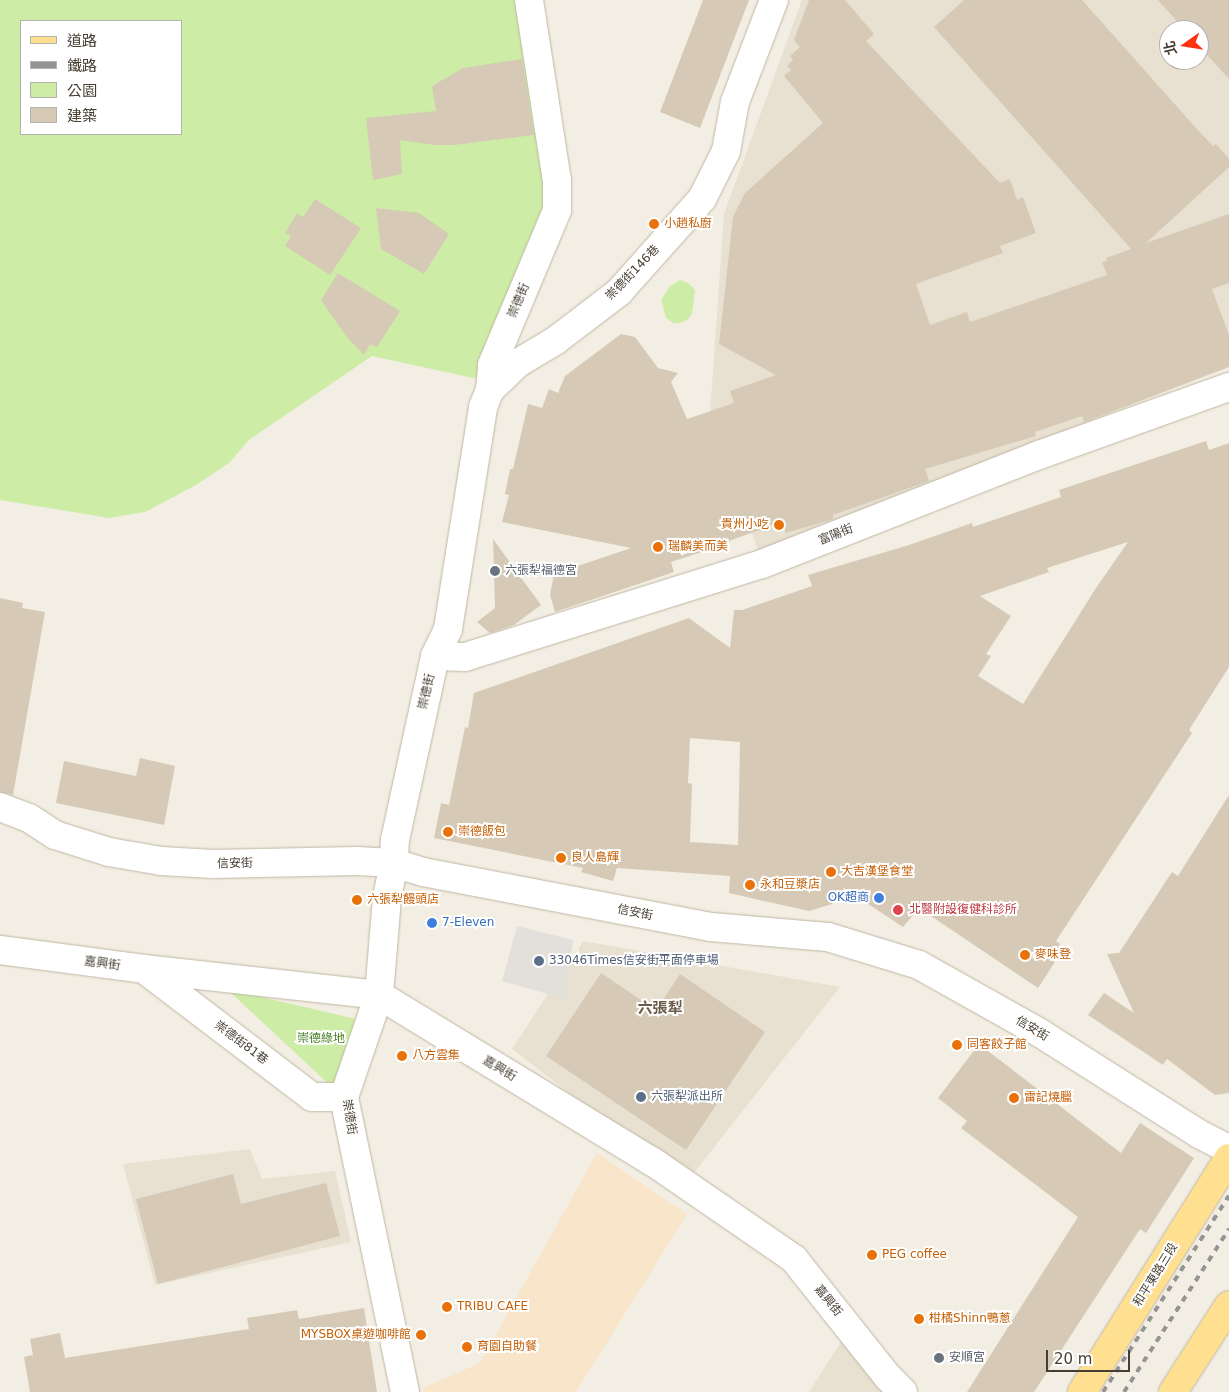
<!DOCTYPE html>
<meta charset="utf-8">
<style>
body{margin:0}
#map{position:relative;width:1229px;height:1392px;overflow:hidden;background:#f3eee3;font-family:"DejaVu Sans","Noto Sans TC",sans-serif}
div>[style]{position:absolute}
[style*='--x']{left:calc(var(--x)*1px);top:calc(var(--y)*1px);width:calc(var(--w)*1px);rotate:calc(var(--a)*1deg)}
.residential>*{inset:0;background:#e8e0d0}
.commercial>*{inset:0;background:#f9e5ca}
.green>*{inset:0;background:#cdeda6}
.parking>*{inset:0;background:#e3e0dc}
.building>*{inset:0;background:#d6cab7}
.roads{filter:drop-shadow(0 0 1px #c0b6a4) drop-shadow(0 0 1px #c0b6a4)}
.minor>*{height:28px;margin:-14px;padding:0 14px;transform-origin:14px;border-radius:14px;background:#fff}
.major>*{height:28px;margin:-14px;padding:0 14px;transform-origin:14px;border-radius:14px;background:#ffdf90}
.rail>*{height:4px;margin-top:-2px;transform-origin:0;background:repeating-linear-gradient(90deg,#949494 0 6px,transparent 0 12px)}
.dots>*{width:14px;height:14px;translate:-50% -50%;box-sizing:border-box;border:2px solid #fff;border-radius:50%}
span{translate:-50% -50%;white-space:nowrap;text-align:center;line-height:1.15;-webkit-text-stroke:4px #fff;paint-order:stroke}
.food-label{font-size:12px;color:#c56008}
.left{translate:0 -50%;text-align:left}
.right{translate:-100% -50%;text-align:right}
.street-label{font-size:12px;color:#463e32}
.worship-label{font-size:12px;color:#5b616d}
.shop-label{font-size:12px;color:#366cbe}
.health-label{font-size:12px;color:#be3a42}
.service-label{font-size:12px;color:#4e5e75}
.park-label{font-size:12px;color:#447d20}
.quarter-label{font-size:15px;color:#6a5c48;font-weight:700}
.legend{position:absolute;left:20px;top:20px;width:162px;height:115px;box-sizing:border-box;background:#fff;border:1px solid #b5b2ad;margin:0;padding:6px 9px;list-style:none;font-size:15px;color:#463e32}
.legend li{display:flex;align-items:center;gap:10px;height:25px}
.legend b{width:25px;border:1px solid #b5b2ad}
.north{position:absolute;left:1159px;top:20px;width:50px;height:50px;box-sizing:border-box;background:#fff;border:1px solid #b5b2ad;border-radius:50%;rotate:257deg;font-size:14px;font-weight:700;line-height:20px;text-align:center;color:#463e32}
.north::after{content:'';display:block;margin:auto;width:18px;height:22px;background:#ff310e;clip-path:polygon(50% 0,100% 100%,50% 72%,0 100%)}
.scale{position:absolute;left:1046px;top:1350px;width:84px;height:22px;box-sizing:border-box;border:2px solid #463e32;border-top:0;padding-left:6px;font-size:15px;line-height:18px;white-space:nowrap;color:#463e32;-webkit-text-stroke:4px #fff;paint-order:stroke}
</style>
<div id="map">
<div class="residential">
<div style="clip-path:polygon(evenodd,802px 0,1229px 0,1229px 367px,758px 551px,710px 414px,724px 214px,802px 0,1169px 30px,1199px 30px,1199px 60px,1169px 60px,1169px 30px)"></div>
<div style="clip-path:polygon(583px 941px,840px 987px,686px 1183px,512px 1049px)"></div>
<div style="clip-path:polygon(250px 1149px,262px 1179px,335px 1171px,351px 1242px,155px 1285px,123px 1164px)"></div>
<div style="clip-path:polygon(844px 1337px,896px 1392px,809px 1392px)"></div>
</div>
<div class="commercial">
<div style="clip-path:polygon(597px 1153px,687px 1214px,576px 1392px,424px 1392px,423px 1388px,480px 1363px)"></div>
</div>
<div class="green">
<div style="clip-path:polygon(evenodd,0 0,522px 0,551px 209px,487px 381px,372px 356px,249px 440px,229px 463px,196px 485px,145px 512px,109px 518px,0 500px,0 0,21px 21px,181px 21px,181px 134px,21px 134px,21px 21px)"></div>
<div style="clip-path:polygon(680px 280px,688px 283px,695px 290px,692px 314px,687px 320px,680px 323px,673px 323px,666px 318px,661px 300px,670px 286px)"></div>
<div style="clip-path:polygon(227px 989px,356px 1019px,336px 1091px)"></div>
</div>
<div class="parking">
<div style="clip-path:polygon(517px 926px,573px 940px,565px 999px,502px 981px)"></div>
</div>
<div class="building">
<div style="clip-path:polygon(703px 0,749px 0,700px 128px,660px 112px)"></div>
<div style="clip-path:polygon(809px 0,845px 0,874px 34px,866px 41px,1000px 183px,1010px 179px,1017px 200px,1023px 197px,1036px 233px,1000px 246px,1003px 253px,916px 284px,930px 325px,967px 312px,970px 322px,1107px 275px,1102px 262px,1107px 261px,1106px 258px,1131px 249px,934px 27px,964px 0,1082px 0,1195px 127px,1213px 146px,1216px 144px,1229px 159px,1229px 167px,1146px 243px,1229px 214px,1229px 283px,1212px 289px,1229px 335px,1229px 367px,1084px 422px,1082px 416px,1035px 432px,1036px 436px,925px 469px,929px 481px,833px 515px,833px 519px,786px 533px,782px 522px,729px 541px,730px 543px,671px 562px,674px 572px,555px 612px,550px 595px,554px 574px,631px 548px,502px 522px,509px 495px,505px 494px,510px 469px,513px 469px,528px 404px,542px 408px,549px 389px,558px 393px,565px 376px,621px 334px,635px 337px,658px 368px,678px 373px,671px 382px,687px 419px,734px 403px,730px 391px,776px 375px,719px 344px,733px 217px,745px 193px,823px 123px,784px 76px,791px 70px,787px 66px,793px 60px,790px 56px,800px 47px,794px 40px)"></div>
<div style="clip-path:polygon(1158px 0,1229px 0,1229px 79px,1199px 46px,1199px 30px,1185px 30px)"></div>
<div style="clip-path:polygon(522px 59px,534px 135px,454px 145px,434px 145px,400px 140px,402px 174px,373px 180px,366px 118px,436px 111px,432px 86px,463px 68px)"></div>
<div style="clip-path:polygon(315px 199px,361px 228px,330px 275px,285px 246px,291px 236px,285px 233px,297px 213px,303px 217px)"></div>
<div style="clip-path:polygon(376px 208px,419px 213px,449px 234px,424px 274px,381px 249px)"></div>
<div style="clip-path:polygon(338px 273px,400px 311px,377px 347px,370px 344px,364px 355px,346px 336px,321px 300px)"></div>
<div style="clip-path:polygon(evenodd,1206px 441px,1209px 450px,1229px 443px,1229px 667px,1189px 730px,1192px 733px,1056px 941px,1060px 944px,1051px 959px,1055px 962px,1038px 988px,919px 908px,903px 927px,844px 888px,832px 904px,809px 911px,729px 893px,730px 876px,617px 868px,613px 881px,581px 872px,583px 868px,434px 838px,441px 803px,449px 805px,465px 727px,468px 728px,474px 693px,689px 618px,730px 648px,734px 610px,742px 610px,812px 586px,808px 575px,909px 545px,972px 523px,973px 527px,1061px 497px,1059px 490px,1206px 441px,1128px 542px,1096px 588px,1023px 704px,978px 676px,991px 656px,986px 654px,1011px 616px,980px 596px,1049px 572px,1047px 568px,1128px 542px,1206px 441px,690px 738px,740px 742px,738px 845px,690px 842px,692px 784px,688px 783px,690px 738px)"></div>
<div style="clip-path:polygon(493px 539px,541px 605px,514px 625px,490px 633px,477px 622px,495px 608px)"></div>
<div style="clip-path:polygon(0 598px,23px 603px,22px 608px,45px 612px,13px 795px,0 792px)"></div>
<div style="clip-path:polygon(140px 758px,175px 766px,164px 825px,56px 803px,64px 761px,136px 776px)"></div>
<div style="clip-path:polygon(1229px 795px,1229px 1093px,1215px 1095px,1167px 1059px,1163px 1065px,1088px 1015px,1104px 993px,1134px 1013px,1107px 954px,1119px 953px,1172px 872px,1178px 876px)"></div>
<div style="clip-path:polygon(601px 973px,656px 1010px,680px 974px,765px 1032px,686px 1150px,546px 1056px)"></div>
<div style="clip-path:polygon(979px 1044px,1121px 1153px,1140px 1123px,1194px 1158px,1146px 1233px,1140px 1229px,1034px 1392px,967px 1392px,1078px 1217px,961px 1128px,967px 1121px,938px 1098px)"></div>
<div style="clip-path:polygon(233px 1174px,241px 1204px,326px 1183px,340px 1236px,158px 1284px,136px 1199px)"></div>
<div style="clip-path:polygon(364px 1308px,377px 1392px,30px 1392px,24px 1357px,33px 1355px,30px 1339px,60px 1333px,65px 1358px,249px 1329px,247px 1318px,297px 1310px,299px 1319px)"></div>
</div>
<div class="roads">
<div class="minor">
<div style="--x:490;--y:390;--w:39;--a:-44"></div>
<div style="--x:518;--y:363;--w:43;--a:-30.7"></div>
<div style="--x:555;--y:341;--w:81;--a:-37.4"></div>
<div style="--x:619;--y:292;--w:125;--a:-48.3"></div>
<div style="--x:702;--y:199;--w:54;--a:-63.4"></div>
<div style="--x:726;--y:151;--w:50;--a:-79.6"></div>
<div style="--x:735;--y:102;--w:109;--a:-69.1"></div>
<div style="--x:435;--y:656;--w:30;--a:2"></div>
<div style="--x:465;--y:657;--w:311;--a:-17.4"></div>
<div style="--x:762;--y:564;--w:298;--a:-21.5"></div>
<div style="--x:1039;--y:455;--w:202;--a:-19.7"></div>
<div style="--x:0;--y:807;--w:31;--a:21"></div>
<div style="--x:29;--y:818;--w:31;--a:33"></div>
<div style="--x:55;--y:835;--w:57;--a:17.5"></div>
<div style="--x:109;--y:852;--w:53;--a:9.8"></div>
<div style="--x:161;--y:861;--w:52;--a:3.3"></div>
<div style="--x:213;--y:864;--w:144;--a:-1.2"></div>
<div style="--x:357;--y:861;--w:37;--a:3"></div>
<div style="--x:394;--y:863;--w:30;--a:17"></div>
<div style="--x:423;--y:872;--w:293;--a:10.8"></div>
<div style="--x:711;--y:927;--w:117;--a:4.9"></div>
<div style="--x:828;--y:937;--w:95;--a:17.1"></div>
<div style="--x:919;--y:965;--w:139;--a:29.3"></div>
<div style="--x:1040;--y:1033;--w:188;--a:32.4"></div>
<div style="--x:1199;--y:1134;--w:34;--a:27"></div>
<div style="--x:0;--y:950;--w:145;--a:7.5"></div>
<div style="--x:144;--y:969;--w:236;--a:6.3"></div>
<div style="--x:379;--y:995;--w:321;--a:31.4"></div>
<div style="--x:653;--y:1162;--w:171;--a:34.5"></div>
<div style="--x:794;--y:1259;--w:151;--a:51.5"></div>
<div style="--x:888;--y:1377;--w:21;--a:45"></div>
<div style="--x:144;--y:969;--w:211;--a:37.3"></div>
<div style="--x:312;--y:1097;--w:32;--a:0"></div>
<div style="--x:405;--y:1392;--w:301;--a:-101.7"></div>
<div style="--x:344;--y:1097;--w:108;--a:-71.1"></div>
<div style="--x:379;--y:995;--w:98;--a:-85.3"></div>
<div style="--x:387;--y:897;--w:35;--a:-78"></div>
<div style="--x:394;--y:863;--w:23;--a:-88"></div>
<div style="--x:395;--y:840;--w:188;--a:-77.7"></div>
<div style="--x:435;--y:656;--w:30;--a:-64"></div>
<div style="--x:448;--y:629;--w:225;--a:-81"></div>
<div style="--x:483;--y:407;--w:18;--a:-68"></div>
<div style="--x:490;--y:390;--w:25;--a:-85"></div>
<div style="--x:492;--y:365;--w:168;--a:-67.2"></div>
<div style="--x:557;--y:210;--w:29;--a:-90"></div>
<div style="--x:557;--y:181;--w:183;--a:-98.8"></div>
</div>
<div class="major">
<div style="--x:1082;--y:1392;--w:276;--a:-57.9"></div>
<div style="--x:1173;--y:1392;--w:103;--a:-57.2"></div>
</div>
</div>
<div class="rail">
<div style="--x:1103;--y:1392;--w:233;--a:-57.3"></div>
<div style="--x:1124;--y:1392;--w:194;--a:-57.2"></div>
</div>
<div class="dots">
<div style="left:654px;top:224px;background:#e8710a"></div>
<div style="left:779px;top:525px;background:#e8710a"></div>
<div style="left:658px;top:547px;background:#e8710a"></div>
<div style="left:495px;top:571px;background:#6b7280"></div>
<div style="left:448px;top:832px;background:#e8710a"></div>
<div style="left:561px;top:858px;background:#e8710a"></div>
<div style="left:831px;top:872px;background:#e8710a"></div>
<div style="left:750px;top:885px;background:#e8710a"></div>
<div style="left:879px;top:898px;background:#3f7fe0"></div>
<div style="left:357px;top:900px;background:#e8710a"></div>
<div style="left:898px;top:910px;background:#e0444e"></div>
<div style="left:432px;top:923px;background:#3f7fe0"></div>
<div style="left:1025px;top:955px;background:#e8710a"></div>
<div style="left:539px;top:961px;background:#5c6f8a"></div>
<div style="left:957px;top:1045px;background:#e8710a"></div>
<div style="left:402px;top:1056px;background:#e8710a"></div>
<div style="left:641px;top:1097px;background:#5c6f8a"></div>
<div style="left:1014px;top:1098px;background:#e8710a"></div>
<div style="left:872px;top:1255px;background:#e8710a"></div>
<div style="left:447px;top:1307px;background:#e8710a"></div>
<div style="left:919px;top:1319px;background:#e8710a"></div>
<div style="left:421px;top:1335px;background:#e8710a"></div>
<div style="left:467px;top:1347px;background:#e8710a"></div>
<div style="left:939px;top:1358px;background:#6b7280"></div>
</div>
<div class="food-label">
<span class="left" style="left:664px;top:224px">小趙私廚</span>
<span class="right" style="left:769px;top:525px">貴州小吃</span>
<span class="left" style="left:668px;top:547px">瑞麟美而美</span>
<span class="left" style="left:458px;top:832px">崇德飯包</span>
<span class="left" style="left:571px;top:858px">良人島輝</span>
<span class="left" style="left:841px;top:872px">大吉漢堡食堂</span>
<span class="left" style="left:760px;top:885px">永和豆漿店</span>
<span class="left" style="left:367px;top:900px">六張犁饅頭店</span>
<span class="left" style="left:1035px;top:955px">麥味登</span>
<span class="left" style="left:967px;top:1045px">同客餃子館</span>
<span class="left" style="left:412px;top:1056px">八方雲集</span>
<span class="left" style="left:1024px;top:1098px">雷記燒臘</span>
<span class="left" style="left:882px;top:1255px">PEG coffee</span>
<span class="left" style="left:457px;top:1307px">TRIBU CAFE</span>
<span class="left" style="left:929px;top:1319px">柑橘Shinn鴨蔥</span>
<span class="right" style="left:411px;top:1335px">MYSBOX桌遊咖啡館</span>
<span class="left" style="left:477px;top:1347px">育園自助餐</span>
</div>
<div class="street-label">
<span style="left:633px;top:273px;rotate:-46deg">崇德街146巷</span>
<span style="left:519px;top:301px;rotate:-67deg">崇德街</span>
<span style="left:836px;top:535px;rotate:-22deg">富陽街</span>
<span style="left:427px;top:692px;rotate:-77deg">崇德街</span>
<span style="left:235px;top:864px;rotate:-1deg">信安街</span>
<span style="left:635px;top:913px;rotate:11deg">信安街</span>
<span style="left:102px;top:964px;rotate:8deg">嘉興街</span>
<span style="left:1032px;top:1029px;rotate:31deg">信安街</span>
<span style="left:241px;top:1043px;rotate:37deg">崇德街81巷</span>
<span style="left:499px;top:1069px;rotate:31deg">嘉興街</span>
<span style="left:349px;top:1117px;rotate:81deg">崇德街</span>
<span style="left:1156px;top:1275px;rotate:-58deg">和平東路三段</span>
<span style="left:828px;top:1301px;rotate:51deg">嘉興街</span>
</div>
<div class="worship-label">
<span class="left" style="left:505px;top:571px">六張犁福德宮</span>
<span class="left" style="left:949px;top:1358px">安順宮</span>
</div>
<div class="shop-label">
<span class="right" style="left:869px;top:898px">OK超商</span>
<span class="left" style="left:442px;top:923px">7-Eleven</span>
</div>
<div class="health-label">
<span class="left" style="left:909px;top:910px">北醫附設復健科診所</span>
</div>
<div class="service-label">
<span class="left" style="left:549px;top:961px">33046Times信安街平面停車場</span>
<span class="left" style="left:651px;top:1097px">六張犁派出所</span>
</div>
<div class="park-label">
<span style="left:321px;top:1039px">崇德綠地</span>
</div>
<div class="quarter-label">
<span style="left:660px;top:1009px">六張犁</span>
</div>
<ul class="legend">
<li><b style="height:6px;background:#ffdf90"></b>道路</li>
<li><b style="height:6px;background:#949494"></b>鐵路</li>
<li><b style="height:14px;background:#cdeda6"></b>公園</li>
<li><b style="height:14px;background:#d6cab7"></b>建築</li>
</ul>
<div class="north">北</div>
<div class="scale">20 m</div>
</div>
